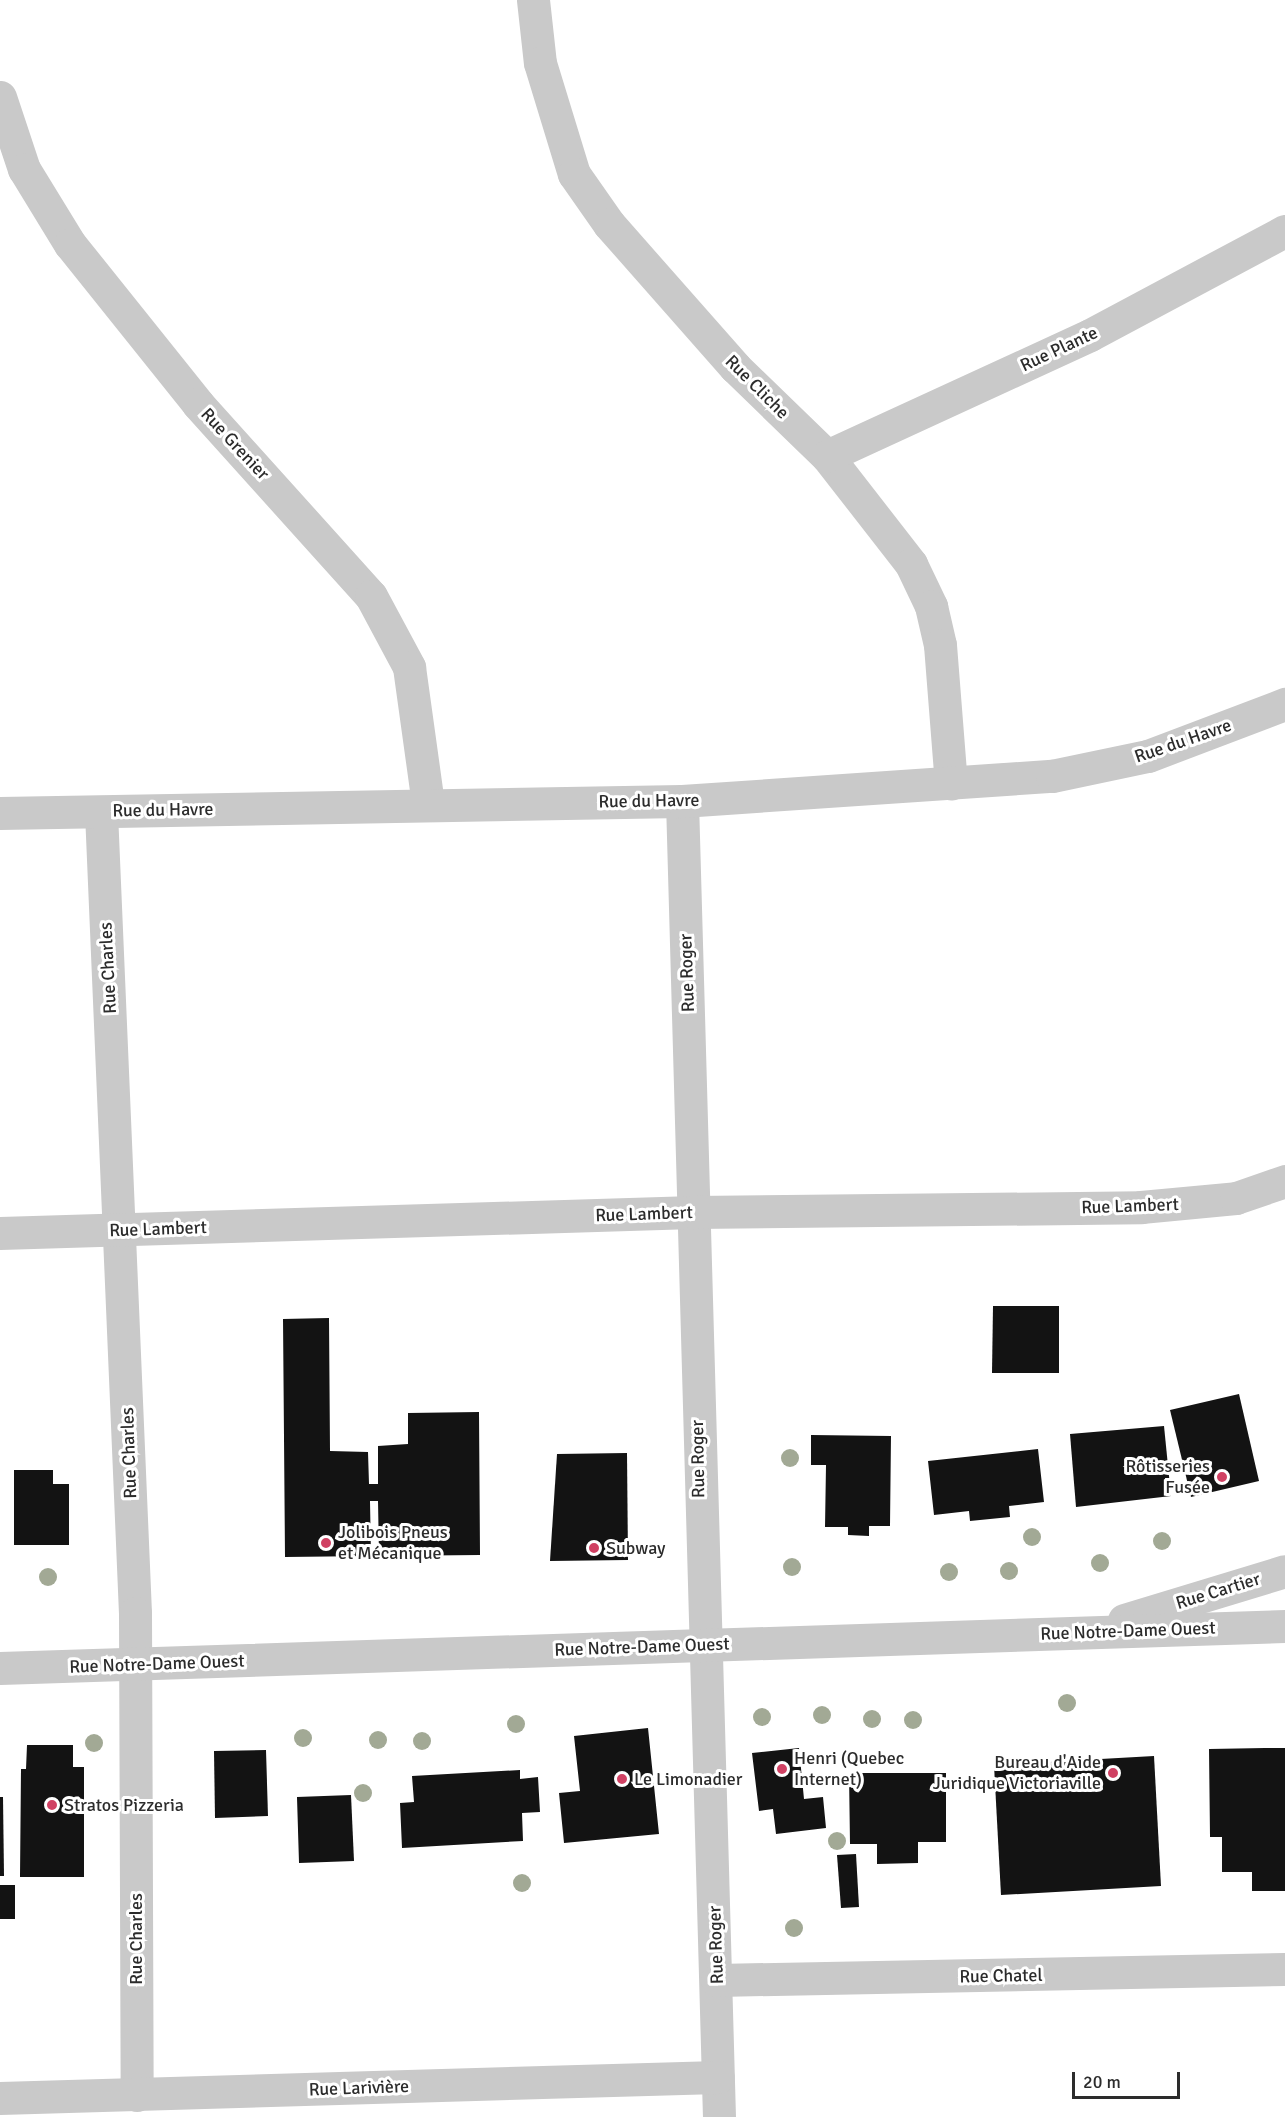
<!DOCTYPE html>
<meta charset="utf-8">
<style>
body{margin:0}
#map{position:relative;width:1285px;height:2117px;overflow:hidden;background:#fff;font-family:Signika,sans-serif}
div>[style]{position:absolute}
[style*='--x']{left:calc(var(--x)*1px);top:calc(var(--y)*1px);width:calc(var(--w)*1px);rotate:calc(var(--a)*1deg)}
.building>*{inset:0;background:#131313}
.minor>*{height:33px;margin:-16.5px;padding:0 16.5px;transform-origin:16.5px;border-radius:16.5px;background:#c9c9c9}
.tertiary>*{height:33px;margin:-16.5px;padding:0 16.5px;transform-origin:16.5px;border-radius:16.5px;background:#c9c9c9}
.trees>*{width:18px;height:18px;margin:-9px;border-radius:50%;background:#a2a995}
.dots>*{width:16px;height:16px;translate:-50% -50%;box-sizing:border-box;border:3px solid #fff;border-radius:50%}
span{translate:-50% -50%;white-space:nowrap;text-align:center;line-height:1.15;-webkit-text-stroke:6px #fff;paint-order:stroke}
.street-label{font-size:18px;color:#2c2c2c}
.poi-label{font-size:18px;color:#2c2c2c}
.right{translate:-100% -50%;text-align:right}
.left{translate:0 -50%;text-align:left}
.scale{position:absolute;left:1072px;top:2072px;width:108px;height:27px;box-sizing:border-box;border:3px solid #2c2c2c;border-top:0;padding-left:8px;font-size:18px;line-height:21px;white-space:nowrap;color:#2c2c2c;-webkit-text-stroke:4px #fff;paint-order:stroke}
</style>
<div id="map">
<div class="building">
<div style="clip-path:polygon(993px 1306px,1059px 1306px,1059px 1373px,992px 1373px)"></div>
<div style="clip-path:polygon(329px 1318px,330px 1451px,368px 1452px,369px 1484px,378px 1484px,378px 1446px,408px 1444px,408px 1413px,479px 1412px,480px 1555px,379px 1556px,378px 1501px,370px 1501px,371px 1556px,285px 1557px,283px 1319px)"></div>
<div style="clip-path:polygon(1239px 1394px,1259px 1481px,1191px 1497px,1170px 1410px)"></div>
<div style="clip-path:polygon(1164px 1426px,1171px 1496px,1076px 1507px,1070px 1434px)"></div>
<div style="clip-path:polygon(811px 1435px,891px 1436px,890px 1526px,869px 1526px,869px 1536px,848px 1535px,848px 1527px,825px 1527px,826px 1465px,811px 1465px)"></div>
<div style="clip-path:polygon(1038px 1449px,1044px 1502px,1009px 1506px,1010px 1517px,970px 1521px,969px 1511px,934px 1515px,928px 1461px)"></div>
<div style="clip-path:polygon(627px 1453px,628px 1560px,550px 1561px,557px 1454px)"></div>
<div style="clip-path:polygon(14px 1470px,53px 1470px,53px 1484px,69px 1484px,69px 1545px,14px 1545px)"></div>
<div style="clip-path:polygon(648px 1728px,659px 1834px,564px 1843px,559px 1793px,580px 1791px,574px 1736px)"></div>
<div style="clip-path:polygon(27px 1745px,73px 1745px,73px 1767px,84px 1767px,84px 1877px,20px 1877px,21px 1769px,26px 1769px)"></div>
<div style="clip-path:polygon(799px 1748px,804px 1799px,823px 1797px,826px 1828px,776px 1834px,773px 1809px,759px 1811px,752px 1753px)"></div>
<div style="clip-path:polygon(1265px 1748px,1285px 1748px,1285px 1891px,1252px 1891px,1252px 1872px,1222px 1872px,1222px 1837px,1210px 1837px,1209px 1749px)"></div>
<div style="clip-path:polygon(266px 1750px,268px 1816px,215px 1818px,214px 1751px)"></div>
<div style="clip-path:polygon(1154px 1756px,1161px 1886px,1001px 1895px,994px 1765px)"></div>
<div style="clip-path:polygon(520px 1770px,520px 1779px,538px 1777px,540px 1812px,522px 1813px,523px 1841px,402px 1848px,400px 1803px,414px 1802px,412px 1776px)"></div>
<div style="clip-path:polygon(849px 1773px,946px 1773px,946px 1842px,918px 1842px,918px 1863px,877px 1864px,877px 1844px,850px 1844px)"></div>
<div style="clip-path:polygon(351px 1795px,354px 1861px,299px 1863px,297px 1797px)"></div>
<div style="clip-path:polygon(0 1797px,3px 1797px,4px 1876px,0 1876px)"></div>
<div style="clip-path:polygon(856px 1854px,859px 1907px,841px 1908px,837px 1855px)"></div>
<div style="clip-path:polygon(0 1885px,15px 1885px,15px 1919px,0 1919px)"></div>
</div>
<div class="minor">
<div style="--x:533;--y:0;--w:63;--a:83.7"></div>
<div style="--x:540;--y:63;--w:116;--a:73"></div>
<div style="--x:574;--y:174;--w:61;--a:55"></div>
<div style="--x:609;--y:224;--w:191;--a:48.6"></div>
<div style="--x:735;--y:367;--w:128;--a:44.1"></div>
<div style="--x:827;--y:456;--w:137;--a:52.1"></div>
<div style="--x:911;--y:564;--w:47;--a:64.5"></div>
<div style="--x:931;--y:606;--w:40;--a:77"></div>
<div style="--x:940;--y:645;--w:139;--a:85.5"></div>
<div style="--x:0;--y:97;--w:76;--a:71.6"></div>
<div style="--x:24;--y:169;--w:88;--a:58.5"></div>
<div style="--x:70;--y:244;--w:205;--a:51.3"></div>
<div style="--x:198;--y:404;--w:258;--a:48"></div>
<div style="--x:371;--y:596;--w:81;--a:61.8"></div>
<div style="--x:409;--y:667;--w:138;--a:82.1"></div>
<div style="--x:827;--y:456;--w:289;--a:-24.7"></div>
<div style="--x:1090;--y:335;--w:221;--a:-28.1"></div>
<div style="--x:682;--y:801;--w:1317;--a:88.39"></div>
<div style="--x:101;--y:812;--w:802;--a:87.57"></div>
<div style="--x:135;--y:1613;--w:482;--a:89.8"></div>
<div style="--x:0;--y:813;--w:682;--a:-1.01"></div>
<div style="--x:682;--y:801;--w:371;--a:-3.9"></div>
<div style="--x:1052;--y:776;--w:98;--a:-11.8"></div>
<div style="--x:1148;--y:756;--w:147;--a:-20.8"></div>
<div style="--x:0;--y:1233;--w:694;--a:-1.73"></div>
<div style="--x:694;--y:1212;--w:447;--a:-0.6"></div>
<div style="--x:1141;--y:1207;--w:95;--a:-5.4"></div>
<div style="--x:1236;--y:1198;--w:52;--a:-19.1"></div>
<div style="--x:717;--y:1980;--w:568;--a:-1.11"></div>
<div style="--x:0;--y:2098;--w:718;--a:-1.68"></div>
</div>
<div class="tertiary">
<div style="--x:1124;--y:1620;--w:168;--a:-16.9"></div>
<div style="--x:0;--y:1668;--w:1286;--a:-1.87"></div>
</div>
<div class="trees">
<div style="left:790px;top:1458px"></div>
<div style="left:1032px;top:1537px"></div>
<div style="left:1162px;top:1541px"></div>
<div style="left:1100px;top:1563px"></div>
<div style="left:792px;top:1567px"></div>
<div style="left:1009px;top:1571px"></div>
<div style="left:949px;top:1572px"></div>
<div style="left:48px;top:1577px"></div>
<div style="left:1067px;top:1703px"></div>
<div style="left:822px;top:1715px"></div>
<div style="left:762px;top:1717px"></div>
<div style="left:872px;top:1719px"></div>
<div style="left:913px;top:1720px"></div>
<div style="left:516px;top:1724px"></div>
<div style="left:303px;top:1738px"></div>
<div style="left:378px;top:1740px"></div>
<div style="left:422px;top:1741px"></div>
<div style="left:94px;top:1743px"></div>
<div style="left:363px;top:1793px"></div>
<div style="left:837px;top:1841px"></div>
<div style="left:522px;top:1883px"></div>
<div style="left:794px;top:1928px"></div>
</div>
<div class="dots">
<div style="left:1222px;top:1477px;background:#d04163"></div>
<div style="left:326px;top:1543px;background:#d04163"></div>
<div style="left:594px;top:1548px;background:#d04163"></div>
<div style="left:782px;top:1769px;background:#d04163"></div>
<div style="left:1113px;top:1773px;background:#d04163"></div>
<div style="left:622px;top:1779px;background:#d04163"></div>
<div style="left:52px;top:1805px;background:#d04163"></div>
</div>
<div class="street-label">
<span style="left:1059px;top:349px;rotate:-25deg">Rue Plante</span>
<span style="left:757px;top:387px;rotate:45deg">Rue Cliche</span>
<span style="left:235px;top:444px;rotate:47deg">Rue Grenier</span>
<span style="left:1183px;top:741px;rotate:-19deg">Rue du Havre</span>
<span style="left:649px;top:801px;rotate:-1deg">Rue du Havre</span>
<span style="left:163px;top:810px;rotate:-1deg">Rue du Havre</span>
<span style="left:108px;top:968px;rotate:-93deg">Rue Charles</span>
<span style="left:687px;top:973px;rotate:-92deg">Rue Roger</span>
<span style="left:1130px;top:1206px;rotate:-2deg">Rue Lambert</span>
<span style="left:644px;top:1214px;rotate:-2deg">Rue Lambert</span>
<span style="left:158px;top:1229px;rotate:-2deg">Rue Lambert</span>
<span style="left:129px;top:1453px;rotate:-92deg">Rue Charles</span>
<span style="left:698px;top:1459px;rotate:-91deg">Rue Roger</span>
<span style="left:1218px;top:1591px;rotate:-17deg">Rue Cartier</span>
<span style="left:1128px;top:1631px;rotate:-2deg">Rue Notre-Dame Ouest</span>
<span style="left:642px;top:1647px;rotate:-2deg">Rue Notre-Dame Ouest</span>
<span style="left:157px;top:1664px;rotate:-2deg">Rue Notre-Dame Ouest</span>
<span style="left:136px;top:1939px;rotate:-90deg">Rue Charles</span>
<span style="left:716px;top:1945px;rotate:-92deg">Rue Roger</span>
<span style="left:1001px;top:1976px;rotate:-1deg">Rue Chatel</span>
<span style="left:359px;top:2088px;rotate:-2deg">Rue Larivière</span>
</div>
<div class="poi-label">
<span class="right" style="left:1210px;top:1477px">Rôtisseries<br>Fusée</span>
<span class="left" style="left:338px;top:1543px">Jolibois Pneus<br>et Mécanique</span>
<span class="left" style="left:606px;top:1548px">Subway</span>
<span class="left" style="left:794px;top:1769px">Henri (Quebec<br>Internet)</span>
<span class="right" style="left:1101px;top:1773px">Bureau d'Aide<br>Juridique Victoriaville</span>
<span class="left" style="left:634px;top:1779px">Le Limonadier</span>
<span class="left" style="left:64px;top:1805px">Stratos Pizzeria</span>
</div>
<div class="scale">20 m</div>
</div>
